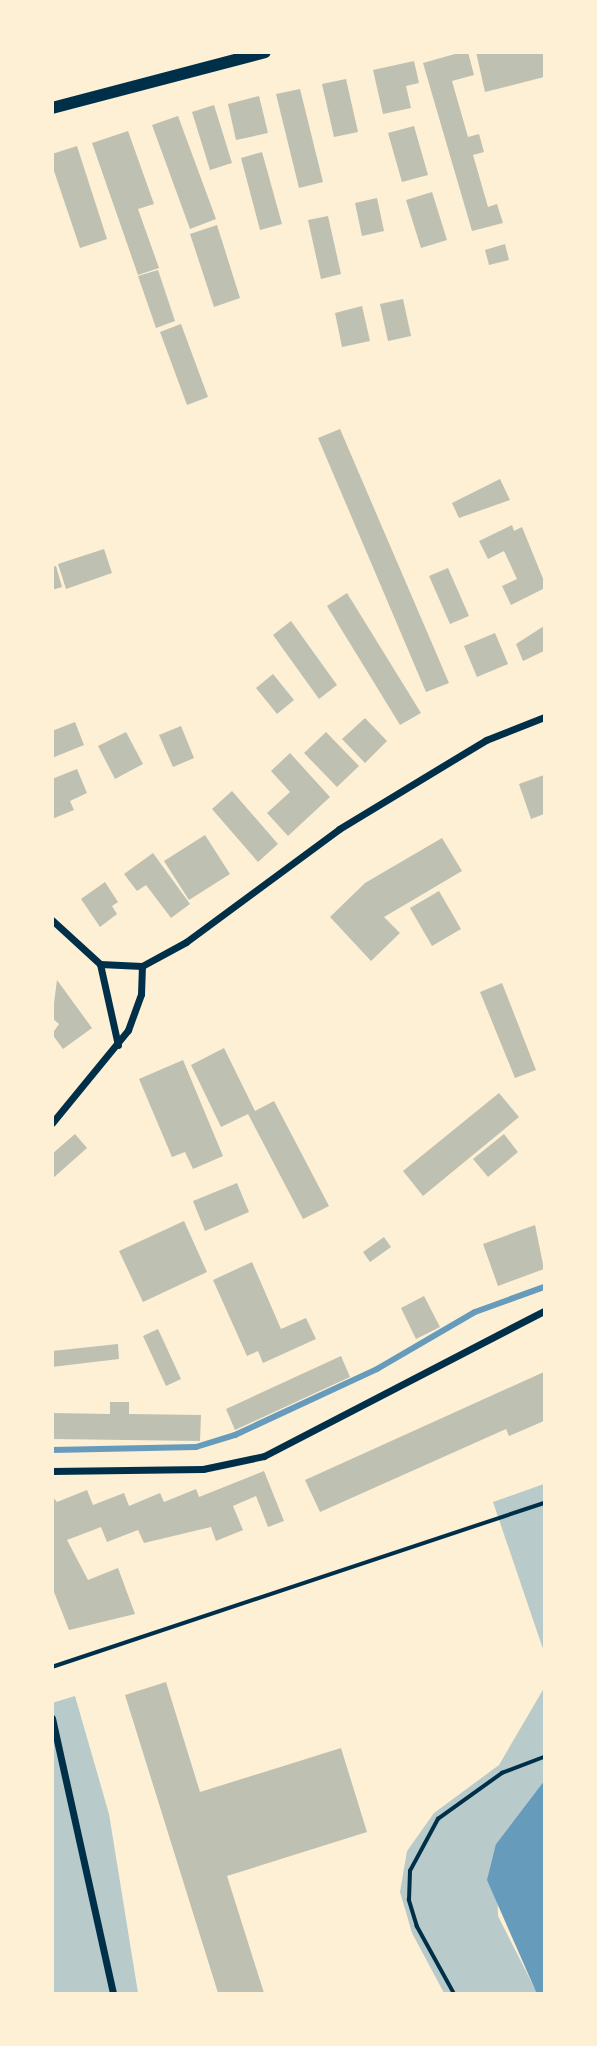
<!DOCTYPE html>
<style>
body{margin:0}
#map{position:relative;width:597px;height:2046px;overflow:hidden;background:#fdf0d5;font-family:Roboto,sans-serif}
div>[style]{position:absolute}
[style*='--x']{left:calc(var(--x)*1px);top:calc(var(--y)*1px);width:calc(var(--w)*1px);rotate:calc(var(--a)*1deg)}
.green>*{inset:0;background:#b9caca}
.water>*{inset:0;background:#669bbc}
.stream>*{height:6px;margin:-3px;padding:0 3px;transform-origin:3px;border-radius:3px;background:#669bbc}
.building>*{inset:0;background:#bec0b2}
.path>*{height:3.5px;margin:-1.75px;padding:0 1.75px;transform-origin:1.75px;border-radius:1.75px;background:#003049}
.minor>*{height:7px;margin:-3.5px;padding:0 3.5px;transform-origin:3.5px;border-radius:3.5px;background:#003049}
.secondary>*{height:12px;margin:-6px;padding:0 6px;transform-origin:6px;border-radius:6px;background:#003049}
span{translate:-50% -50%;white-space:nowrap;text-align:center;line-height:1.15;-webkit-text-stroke:7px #fdf0d5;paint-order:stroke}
.frame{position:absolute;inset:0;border:54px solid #fdf0d5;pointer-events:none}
</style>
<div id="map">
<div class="green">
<div style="clip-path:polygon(544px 1484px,544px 1652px,493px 1502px)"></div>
<div style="clip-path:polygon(544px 1688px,544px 1781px,496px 1844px,498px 1916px,537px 1993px,444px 1993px,412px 1933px,400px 1892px,407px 1851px,434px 1813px,499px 1765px)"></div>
<div style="clip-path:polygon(75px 1696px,109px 1814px,138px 1993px,53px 1993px,52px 1703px)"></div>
</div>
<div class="water">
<div style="clip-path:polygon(544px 1781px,544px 1993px,537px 1994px,487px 1880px,496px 1844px)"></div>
</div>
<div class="stream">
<div style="--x:52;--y:1450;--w:144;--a:-1.2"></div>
<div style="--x:196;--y:1447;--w:41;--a:-17.1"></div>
<div style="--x:235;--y:1435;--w:157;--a:-24.9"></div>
<div style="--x:377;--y:1369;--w:113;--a:-30.2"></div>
<div style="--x:475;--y:1312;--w:73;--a:-19.9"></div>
</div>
<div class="building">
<div style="clip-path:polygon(462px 52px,468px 52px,474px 75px,452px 81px,468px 137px,479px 134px,484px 152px,473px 155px,488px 207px,497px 204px,503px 223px,472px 231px,423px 63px)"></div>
<div style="clip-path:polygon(476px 52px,544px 52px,544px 77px,485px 92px)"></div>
<div style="clip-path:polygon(414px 61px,419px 83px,406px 86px,411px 108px,383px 114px,373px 70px)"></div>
<div style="clip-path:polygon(346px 79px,358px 132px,334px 137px,322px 84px)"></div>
<div style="clip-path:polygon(300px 89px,323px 182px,299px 188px,276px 94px)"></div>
<div style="clip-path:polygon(259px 96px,268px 133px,236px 140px,228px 104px)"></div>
<div style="clip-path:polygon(214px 105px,232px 163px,210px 170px,192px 112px)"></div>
<div style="clip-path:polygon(178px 116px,216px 219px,190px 229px,152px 125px)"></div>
<div style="clip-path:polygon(414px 126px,428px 175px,402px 182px,388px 133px)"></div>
<div style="clip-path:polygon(128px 131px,154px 204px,138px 209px,159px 268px,138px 275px,92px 143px)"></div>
<div style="clip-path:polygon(77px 146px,107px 239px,80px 248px,52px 165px,52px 154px)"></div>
<div style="clip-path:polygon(262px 152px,282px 224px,260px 230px,241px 158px)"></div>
<div style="clip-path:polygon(432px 192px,447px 240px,421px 248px,406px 200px)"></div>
<div style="clip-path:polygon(377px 198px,384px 231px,362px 236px,355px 203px)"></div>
<div style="clip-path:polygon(328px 216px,341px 274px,321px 279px,308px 220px)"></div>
<div style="clip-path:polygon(217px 225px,240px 298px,214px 307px,190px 234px)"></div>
<div style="clip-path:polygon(505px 244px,509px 260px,489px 265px,485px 250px)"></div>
<div style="clip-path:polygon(158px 270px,175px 321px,156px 328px,138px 276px)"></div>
<div style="clip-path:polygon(403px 299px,411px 336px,388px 341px,380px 304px)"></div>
<div style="clip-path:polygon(362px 306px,370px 341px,342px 347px,335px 313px)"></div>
<div style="clip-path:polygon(181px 324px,208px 397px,187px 405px,160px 332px)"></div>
<div style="clip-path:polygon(340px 429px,449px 683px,426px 692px,318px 438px)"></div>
<div style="clip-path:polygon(500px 479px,510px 500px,459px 518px,452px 503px)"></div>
<div style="clip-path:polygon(512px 525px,514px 531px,522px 527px,544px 581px,543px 589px,511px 605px,502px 586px,517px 579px,504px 551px,488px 559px,479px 541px)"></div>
<div style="clip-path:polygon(104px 549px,112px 573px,66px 589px,58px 564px)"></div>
<div style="clip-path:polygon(56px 566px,62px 587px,52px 590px,52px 567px)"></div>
<div style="clip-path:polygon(448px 568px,469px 616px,450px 624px,429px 576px)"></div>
<div style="clip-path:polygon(347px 593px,421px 713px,400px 725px,327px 606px)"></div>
<div style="clip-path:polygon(291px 621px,337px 685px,319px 699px,273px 635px)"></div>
<div style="clip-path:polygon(544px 626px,544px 651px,523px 661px,516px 644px)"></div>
<div style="clip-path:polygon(495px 633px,508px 664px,477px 677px,464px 646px)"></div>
<div style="clip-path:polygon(273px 674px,294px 700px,277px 714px,256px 688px)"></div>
<div style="clip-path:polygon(365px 718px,387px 741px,365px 763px,342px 739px)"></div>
<div style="clip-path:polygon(75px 722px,84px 745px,52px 758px,52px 731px)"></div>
<div style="clip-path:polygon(181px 726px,194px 758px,173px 767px,159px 735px)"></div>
<div style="clip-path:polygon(126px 732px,143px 764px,115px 779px,98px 746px)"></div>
<div style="clip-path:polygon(326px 732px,359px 766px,337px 787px,304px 753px)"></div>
<div style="clip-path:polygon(290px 753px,330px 797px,288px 836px,267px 813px,290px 792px,271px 771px)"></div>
<div style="clip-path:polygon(77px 769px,87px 793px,70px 801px,74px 810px,52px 819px,52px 779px)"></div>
<div style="clip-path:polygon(544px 775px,544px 814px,531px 819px,519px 784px)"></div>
<div style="clip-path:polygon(232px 791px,278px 844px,258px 862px,212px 809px)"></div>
<div style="clip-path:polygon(205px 835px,230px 874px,189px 900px,164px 861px)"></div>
<div style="clip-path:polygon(442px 838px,462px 871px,384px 917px,400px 933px,371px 961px,330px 917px,365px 883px)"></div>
<div style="clip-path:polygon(153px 853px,190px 904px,171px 918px,146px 885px,137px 891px,124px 874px)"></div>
<div style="clip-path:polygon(105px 882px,118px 902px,112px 906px,117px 914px,100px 927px,81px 899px)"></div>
<div style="clip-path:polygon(439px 891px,461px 929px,432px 946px,410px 908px)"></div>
<div style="clip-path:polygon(57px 980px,92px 1028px,63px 1049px,52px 1034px,59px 1024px,52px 1018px)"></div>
<div style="clip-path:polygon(502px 983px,536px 1070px,515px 1078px,480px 992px)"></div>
<div style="clip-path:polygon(224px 1048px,255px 1111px,274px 1101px,329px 1206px,303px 1219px,248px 1114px,221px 1127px,191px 1065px)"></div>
<div style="clip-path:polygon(183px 1060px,223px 1156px,193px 1169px,185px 1152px,172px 1157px,139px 1079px)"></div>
<div style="clip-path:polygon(499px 1093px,519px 1117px,423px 1196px,403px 1171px)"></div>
<div style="clip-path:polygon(75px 1134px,87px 1148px,52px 1179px,52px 1154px)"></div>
<div style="clip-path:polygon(504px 1134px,518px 1152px,488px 1177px,473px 1159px)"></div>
<div style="clip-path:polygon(237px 1183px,249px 1212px,205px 1231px,193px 1201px)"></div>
<div style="clip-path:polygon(184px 1221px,207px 1272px,143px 1302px,119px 1251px)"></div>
<div style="clip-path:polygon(535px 1225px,544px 1269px,498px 1286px,483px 1244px)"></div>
<div style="clip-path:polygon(384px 1237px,391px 1247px,370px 1262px,363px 1252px)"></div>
<div style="clip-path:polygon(252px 1262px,281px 1329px,306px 1318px,316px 1339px,263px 1363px,258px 1351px,247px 1356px,213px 1280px)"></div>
<div style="clip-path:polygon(424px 1296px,440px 1327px,416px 1339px,401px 1308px)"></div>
<div style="clip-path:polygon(158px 1329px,181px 1379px,166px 1386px,143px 1336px)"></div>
<div style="clip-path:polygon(118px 1344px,119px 1359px,52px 1367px,52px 1351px)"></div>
<div style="clip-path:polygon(341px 1356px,350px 1377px,235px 1430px,226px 1409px)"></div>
<div style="clip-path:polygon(544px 1372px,544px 1421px,509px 1436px,506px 1429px,320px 1512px,305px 1480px)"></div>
<div style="clip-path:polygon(110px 1402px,129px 1402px,129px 1414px,201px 1415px,200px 1441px,52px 1439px,52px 1413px,110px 1414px)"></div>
<div style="clip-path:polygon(264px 1471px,284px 1521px,268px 1527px,256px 1496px,233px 1506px,243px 1530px,216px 1541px,211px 1527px,144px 1543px,138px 1530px,107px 1542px,101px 1527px,67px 1540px,88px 1580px,118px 1568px,135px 1614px,69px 1630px,52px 1587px,52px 1496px,57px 1502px,87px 1490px,93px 1505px,124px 1493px,129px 1506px,160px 1493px,164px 1502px,196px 1489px,199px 1497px)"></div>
<div style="clip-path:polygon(166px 1682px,200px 1792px,341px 1748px,367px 1832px,227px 1876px,264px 1993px,218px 1993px,125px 1695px)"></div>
</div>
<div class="path">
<div style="--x:52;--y:1667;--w:519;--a:-18.43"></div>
<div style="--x:454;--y:1994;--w:77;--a:-118.9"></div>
<div style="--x:417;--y:1927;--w:28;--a:-107"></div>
<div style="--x:409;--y:1900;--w:29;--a:-88"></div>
<div style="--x:410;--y:1871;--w:59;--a:-61.7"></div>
<div style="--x:438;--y:1819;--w:79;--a:-35.7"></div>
<div style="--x:502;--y:1773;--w:45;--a:-20.9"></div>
</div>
<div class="minor">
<div style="--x:52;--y:920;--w:65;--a:42.5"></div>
<div style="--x:100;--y:964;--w:42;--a:2.7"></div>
<div style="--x:142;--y:966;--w:50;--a:-28.6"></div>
<div style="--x:186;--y:942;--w:190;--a:-36.4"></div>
<div style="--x:339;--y:829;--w:172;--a:-31.2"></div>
<div style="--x:486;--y:740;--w:62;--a:-21.6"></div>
<div style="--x:100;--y:964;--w:83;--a:77.5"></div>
<div style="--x:52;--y:1123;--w:120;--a:-50.7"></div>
<div style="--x:128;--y:1030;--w:38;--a:-70"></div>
<div style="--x:141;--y:994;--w:28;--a:-88"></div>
<div style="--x:52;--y:1471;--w:151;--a:-0.8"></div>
<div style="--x:203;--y:1469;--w:62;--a:-12"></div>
<div style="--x:264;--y:1456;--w:315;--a:-27.4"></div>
<div style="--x:52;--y:1718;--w:283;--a:77.5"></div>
</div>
<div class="secondary">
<div style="--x:52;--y:108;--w:220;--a:-14.7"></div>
</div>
<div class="frame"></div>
</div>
